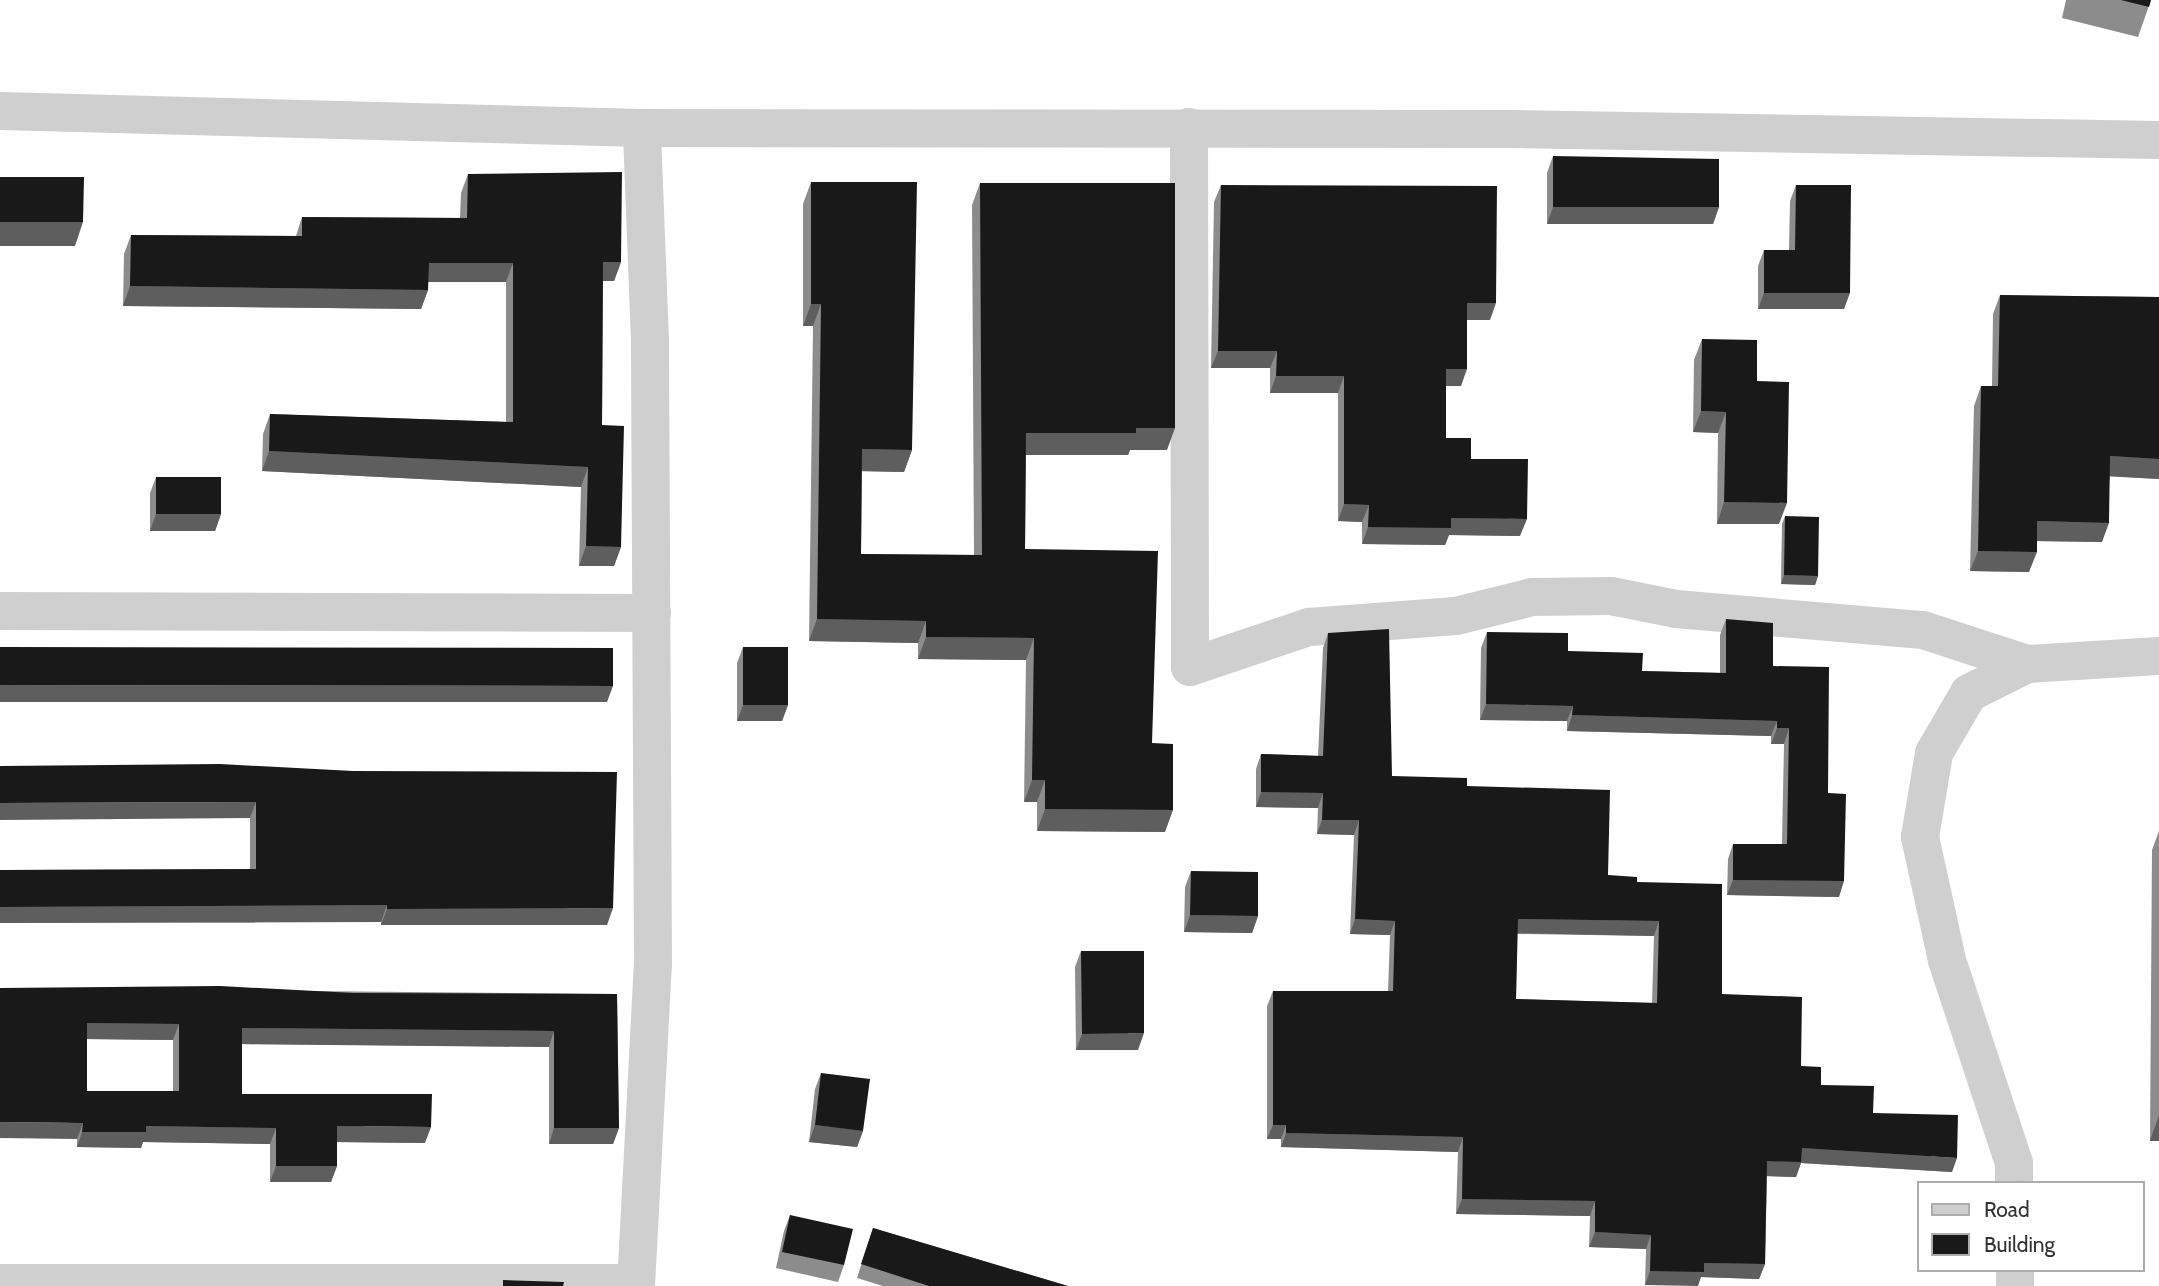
<!DOCTYPE html>
<style>
body{margin:0}
#map{position:relative;width:2159px;height:1286px;overflow:hidden;background:#fff;font-family:Cabin,sans-serif}
div>[style]{position:absolute}
[style*='--x']{left:calc(var(--x)*1px);top:calc(var(--y)*1px);width:calc(var(--w)*1px);rotate:calc(var(--a)*1deg)}
.minor>*{height:38px;margin:-19px;padding:0 19px;transform-origin:19px;border-radius:19px;background:#cfcfcf}
.wall>*{inset:0;background:#8c8c8c}
.shaded-wall>*{inset:0;background:#5e5e5e}
.building>*{inset:0;background:#191919}
span{translate:-50% -50%;white-space:nowrap;text-align:center;line-height:1.15;-webkit-text-stroke:7px #fff;paint-order:stroke}
.legend{position:absolute;left:1917px;top:1181px;width:228px;height:91px;box-sizing:border-box;background:#fff;border:2px solid #adadad;margin:0;padding:9px 12px;list-style:none;font-size:21px;color:#323232}
.legend li{display:flex;align-items:center;gap:14px;height:35px}
.legend b{width:35px;border:2px solid #adadad}
</style>
<div id="map">
<div class="minor">
<div style="--x:0;--y:111;--w:642;--a:1.52"></div>
<div style="--x:642;--y:128;--w:872;--a:0.07"></div>
<div style="--x:1514;--y:129;--w:645;--a:0.98"></div>
<div style="--x:1189;--y:127;--w:540;--a:89.89"></div>
<div style="--x:1190;--y:667;--w:126;--a:-18.6"></div>
<div style="--x:1309;--y:627;--w:147;--a:-4.3"></div>
<div style="--x:1456;--y:616;--w:78;--a:-14"></div>
<div style="--x:1532;--y:597;--w:79;--a:-0.7"></div>
<div style="--x:1611;--y:596;--w:66;--a:11.3"></div>
<div style="--x:1676;--y:609;--w:248;--a:4.9"></div>
<div style="--x:1923;--y:630;--w:109;--a:18.1"></div>
<div style="--x:0;--y:611;--w:652;--a:0.18"></div>
<div style="--x:2014;--y:1183;--w:20;--a:-90"></div>
<div style="--x:2014;--y:1163;--w:214;--a:-108.3"></div>
<div style="--x:1947;--y:960;--w:126;--a:-102.4"></div>
<div style="--x:1920;--y:837;--w:85;--a:-80.5"></div>
<div style="--x:1934;--y:753;--w:69;--a:-59.7"></div>
<div style="--x:1969;--y:693;--w:65;--a:-26.6"></div>
<div style="--x:2027;--y:664;--w:132;--a:-3.5"></div>
<div style="--x:2015;--y:1270;--w:16;--a:90"></div>
<div style="--x:0;--y:1283;--w:636;--a:0"></div>
<div style="--x:636;--y:1286;--w:321;--a:-87"></div>
<div style="--x:653;--y:965;--w:624;--a:-90.28"></div>
<div style="--x:650;--y:341;--w:213;--a:-92.2"></div>
</div>
<div class="wall">
<div style="clip-path:polygon(2066px 0,2151px 0,2138px 37px,2062px 18px)"></div>
<div style="clip-path:polygon(1553px 156px,1719px 207px,1713px 224px,1547px 224px,1547px 173px)"></div>
<div style="clip-path:polygon(468px 174px,621px 262px,614px 281px,603px 281px,602px 425px,621px 547px,614px 566px,579px 566px,581px 487px,262px 471px,263px 434px,270px 414px,506px 422px,506px 282px,428px 282px,428px 290px,421px 309px,123px 306px,124px 254px,131px 235px,296px 236px,302px 217px,460px 218px,461px 193px)"></div>
<div style="clip-path:polygon(811px 182px,912px 450px,904px 472px,862px 471px,861px 554px,974px 555px,972px 205px,980px 183px,1167px 450px,1130px 450px,1128px 455px,1026px 455px,1025px 549px,1152px 743px,1165px 832px,1037px 831px,1037px 802px,1024px 802px,1026px 660px,918px 659px,918px 643px,809px 641px,813px 326px,803px 326px,803px 204px)"></div>
<div style="clip-path:polygon(1221px 185px,1490px 320px,1467px 320px,1461px 386px,1446px 386px,1446px 438px,1471px 459px,1520px 536px,1449px 535px,1445px 545px,1362px 544px,1362px 522px,1338px 521px,1338px 393px,1270px 393px,1270px 368px,1211px 368px,1214px 202px)"></div>
<div style="clip-path:polygon(1796px 185px,1844px 309px,1758px 309px,1758px 266px,1764px 250px,1789px 250px,1790px 201px)"></div>
<div style="clip-path:polygon(2000px 295px,2159px 297px,2159px 479px,2110px 476px,2102px 542px,2037px 541px,2029px 572px,1970px 571px,1974px 406px,1981px 386px,1992px 386px,1993px 314px)"></div>
<div style="clip-path:polygon(1702px 339px,1757px 381px,1779px 524px,1717px 524px,1718px 433px,1693px 432px,1694px 360px)"></div>
<div style="clip-path:polygon(156px 477px,221px 514px,215px 531px,150px 531px,150px 493px)"></div>
<div style="clip-path:polygon(1785px 516px,1818px 576px,1815px 585px,1781px 584px,1782px 524px)"></div>
<div style="clip-path:polygon(1726px 619px,1773px 666px,1828px 793px,1839px 897px,1727px 895px,1728px 859px,1733px 844px,1782px 844px,1784px 744px,1771px 744px,1771px 736px,1567px 731px,1567px 721px,1480px 720px,1481px 648px,1487px 632px,1568px 651px,1642px 671px,1720px 673px,1720px 635px)"></div>
<div style="clip-path:polygon(evenodd,1328px 633px,1392px 776px,1467px 786px,1608px 875px,1637px 882px,1722px 994px,1821px 1085px,1873px 1113px,1952px 1172px,1801px 1163px,1796px 1177px,1767px 1176px,1765px 1264px,1759px 1279px,1701px 1277px,1645px 1285px,1646px 1249px,1589px 1247px,1590px 1216px,1456px 1214px,1458px 1152px,1281px 1147px,1281px 1139px,1267px 1139px,1267px 1006px,1273px 991px,1388px 991px,1390px 935px,1350px 934px,1354px 835px,1317px 834px,1318px 808px,1256px 807px,1256px 769px,1261px 754px,1318px 756px,1323px 648px,1328px 633px,1517px 934px,1654px 936px,1652px 1003px,1516px 999px,1517px 934px)"></div>
<div style="clip-path:polygon(743px 647px,788px 705px,782px 721px,737px 721px,737px 663px)"></div>
<div style="clip-path:polygon(220px 764px,607px 925px,381px 925px,381px 922px,0 923px,0 870px,250px 869px,250px 818px)"></div>
<div style="clip-path:polygon(2159px 831px,2159px 1141px,2150px 1141px,2152px 850px)"></div>
<div style="clip-path:polygon(1191px 871px,1258px 916px,1252px 933px,1184px 932px,1185px 887px)"></div>
<div style="clip-path:polygon(1081px 951px,1138px 1050px,1076px 1050px,1075px 967px)"></div>
<div style="clip-path:polygon(evenodd,0 988px,617px 994px,619px 1128px,613px 1144px,549px 1144px,549px 1047px,242px 1044px,242px 1094px,425px 1143px,337px 1142px,337px 1166px,331px 1182px,270px 1182px,270px 1144px,143px 1142px,141px 1148px,77px 1147px,77px 1139px,0 988px,87px 1039px,173px 1040px,173px 1091px,87px 1091px,87px 1039px)"></div>
<div style="clip-path:polygon(821px 1073px,863px 1131px,857px 1147px,809px 1142px,815px 1089px)"></div>
<div style="clip-path:polygon(790px 1215px,844px 1265px,838px 1282px,776px 1268px,784px 1231px)"></div>
<div style="clip-path:polygon(873px 1228px,1068px 1286px,883px 1286px,857px 1278px)"></div>
</div>
<div class="shaded-wall">
<div style="clip-path:polygon(1553px 207px,1719px 207px,1713px 224px,1547px 224px)"></div>
<div style="clip-path:polygon(0 222px,83px 222px,75px 246px,0 246px)"></div>
<div style="clip-path:polygon(603px 262px,621px 262px,614px 281px,596px 281px)"></div>
<div style="clip-path:polygon(429px 263px,513px 263px,506px 282px,421px 282px)"></div>
<div style="clip-path:polygon(130px 286px,428px 290px,421px 309px,123px 306px)"></div>
<div style="clip-path:polygon(1764px 293px,1850px 293px,1844px 309px,1758px 309px)"></div>
<div style="clip-path:polygon(1467px 303px,1496px 303px,1490px 320px,1461px 320px)"></div>
<div style="clip-path:polygon(811px 304px,821px 304px,813px 326px,803px 326px)"></div>
<div style="clip-path:polygon(1218px 351px,1277px 351px,1270px 368px,1211px 368px)"></div>
<div style="clip-path:polygon(1446px 369px,1467px 369px,1461px 386px,1440px 386px)"></div>
<div style="clip-path:polygon(1276px 376px,1344px 376px,1338px 393px,1270px 393px)"></div>
<div style="clip-path:polygon(1701px 411px,1726px 412px,1718px 433px,1693px 432px)"></div>
<div style="clip-path:polygon(1136px 428px,1175px 428px,1167px 450px,1130px 450px,1128px 455px,1018px 455px,1026px 433px)"></div>
<div style="clip-path:polygon(862px 449px,912px 450px,904px 472px,854px 471px)"></div>
<div style="clip-path:polygon(269px 451px,588px 467px,581px 487px,262px 471px)"></div>
<div style="clip-path:polygon(2110px 456px,2159px 459px,2159px 479px,2103px 476px)"></div>
<div style="clip-path:polygon(1724px 502px,1787px 503px,1779px 524px,1717px 524px)"></div>
<div style="clip-path:polygon(1344px 504px,1369px 505px,1362px 522px,1338px 521px)"></div>
<div style="clip-path:polygon(156px 514px,221px 514px,215px 531px,150px 531px)"></div>
<div style="clip-path:polygon(1451px 518px,1527px 519px,1520px 536px,1449px 535px,1445px 545px,1362px 544px,1368px 527px)"></div>
<div style="clip-path:polygon(2037px 521px,2109px 523px,2102px 542px,2030px 541px)"></div>
<div style="clip-path:polygon(586px 546px,621px 547px,614px 566px,579px 566px)"></div>
<div style="clip-path:polygon(1978px 551px,2037px 552px,2029px 572px,1970px 571px)"></div>
<div style="clip-path:polygon(1784px 575px,1818px 576px,1815px 585px,1781px 584px)"></div>
<div style="clip-path:polygon(817px 619px,926px 621px,918px 643px,809px 641px)"></div>
<div style="clip-path:polygon(926px 637px,1034px 638px,1026px 660px,918px 659px)"></div>
<div style="clip-path:polygon(0 685px,613px 686px,607px 702px,0 702px)"></div>
<div style="clip-path:polygon(1486px 704px,1573px 706px,1567px 721px,1480px 720px)"></div>
<div style="clip-path:polygon(743px 705px,788px 705px,782px 721px,737px 721px)"></div>
<div style="clip-path:polygon(1572px 715px,1777px 721px,1771px 736px,1567px 731px)"></div>
<div style="clip-path:polygon(1777px 728px,1789px 728px,1784px 744px,1771px 744px)"></div>
<div style="clip-path:polygon(1032px 780px,1045px 780px,1037px 802px,1024px 802px)"></div>
<div style="clip-path:polygon(1261px 792px,1323px 793px,1318px 808px,1256px 807px)"></div>
<div style="clip-path:polygon(256px 802px,250px 818px,0 820px,0 803px)"></div>
<div style="clip-path:polygon(1045px 809px,1173px 810px,1165px 832px,1037px 831px)"></div>
<div style="clip-path:polygon(1322px 820px,1359px 820px,1354px 835px,1317px 834px)"></div>
<div style="clip-path:polygon(1733px 880px,1844px 881px,1839px 897px,1727px 895px)"></div>
<div style="clip-path:polygon(387px 905px,381px 922px,0 923px,0 907px)"></div>
<div style="clip-path:polygon(613px 908px,607px 925px,381px 925px,387px 909px)"></div>
<div style="clip-path:polygon(1190px 915px,1258px 916px,1252px 933px,1184px 932px)"></div>
<div style="clip-path:polygon(1355px 919px,1395px 921px,1390px 935px,1350px 934px)"></div>
<div style="clip-path:polygon(1518px 919px,1659px 921px,1654px 936px,1512px 933px)"></div>
<div style="clip-path:polygon(87px 1023px,179px 1024px,173px 1040px,82px 1039px)"></div>
<div style="clip-path:polygon(242px 1028px,554px 1031px,549px 1047px,236px 1044px)"></div>
<div style="clip-path:polygon(1144px 1033px,1138px 1050px,1076px 1050px,1082px 1034px)"></div>
<div style="clip-path:polygon(2159px 1115px,2159px 1141px,2150px 1141px)"></div>
<div style="clip-path:polygon(0 1122px,83px 1123px,77px 1139px,0 1138px)"></div>
<div style="clip-path:polygon(815px 1125px,863px 1131px,857px 1147px,809px 1142px)"></div>
<div style="clip-path:polygon(1273px 1125px,1286px 1125px,1281px 1139px,1267px 1139px)"></div>
<div style="clip-path:polygon(146px 1126px,276px 1128px,270px 1144px,143px 1142px,141px 1148px,77px 1147px,82px 1132px)"></div>
<div style="clip-path:polygon(337px 1126px,431px 1127px,425px 1143px,331px 1142px)"></div>
<div style="clip-path:polygon(554px 1128px,619px 1128px,613px 1144px,549px 1144px)"></div>
<div style="clip-path:polygon(1286px 1133px,1463px 1137px,1458px 1152px,1281px 1147px)"></div>
<div style="clip-path:polygon(1802px 1148px,1957px 1158px,1952px 1172px,1801px 1163px,1796px 1177px,1762px 1176px,1767px 1161px)"></div>
<div style="clip-path:polygon(276px 1166px,337px 1166px,331px 1182px,270px 1182px)"></div>
<div style="clip-path:polygon(1462px 1199px,1595px 1201px,1590px 1216px,1456px 1214px)"></div>
<div style="clip-path:polygon(1595px 1232px,1651px 1235px,1646px 1249px,1589px 1247px)"></div>
<div style="clip-path:polygon(1704px 1263px,1765px 1264px,1759px 1279px,1701px 1277px,1698px 1286px,1645px 1285px,1650px 1271px)"></div>
</div>
<div class="building">
<div style="clip-path:polygon(2121px 0,2151px 0,2149px 7px)"></div>
<div style="clip-path:polygon(1553px 156px,1719px 159px,1719px 207px,1553px 207px)"></div>
<div style="clip-path:polygon(622px 172px,621px 262px,603px 262px,602px 425px,624px 426px,621px 547px,586px 546px,588px 467px,269px 451px,270px 414px,513px 422px,513px 263px,429px 263px,428px 290px,130px 286px,131px 235px,302px 236px,302px 217px,467px 218px,468px 174px)"></div>
<div style="clip-path:polygon(0 177px,84px 177px,83px 222px,0 222px)"></div>
<div style="clip-path:polygon(811px 182px,917px 182px,912px 450px,862px 449px,861px 554px,982px 555px,980px 183px,1175px 183px,1175px 428px,1136px 428px,1136px 433px,1026px 433px,1025px 549px,1158px 551px,1152px 743px,1173px 744px,1173px 810px,1045px 809px,1045px 780px,1032px 780px,1034px 638px,926px 637px,926px 621px,817px 619px,821px 304px,811px 304px)"></div>
<div style="clip-path:polygon(1221px 185px,1497px 186px,1496px 303px,1467px 303px,1467px 369px,1446px 369px,1446px 438px,1471px 438px,1471px 459px,1528px 459px,1527px 519px,1451px 518px,1451px 528px,1368px 527px,1369px 505px,1344px 504px,1344px 376px,1276px 376px,1277px 351px,1218px 351px)"></div>
<div style="clip-path:polygon(1796px 185px,1851px 185px,1850px 293px,1764px 293px,1764px 250px,1795px 250px)"></div>
<div style="clip-path:polygon(2000px 295px,2159px 297px,2159px 459px,2110px 456px,2109px 523px,2037px 521px,2037px 552px,1978px 551px,1981px 386px,1998px 386px)"></div>
<div style="clip-path:polygon(1702px 339px,1757px 340px,1757px 381px,1789px 382px,1787px 503px,1724px 502px,1726px 412px,1701px 411px)"></div>
<div style="clip-path:polygon(156px 477px,221px 477px,221px 514px,156px 514px)"></div>
<div style="clip-path:polygon(1785px 516px,1819px 517px,1818px 576px,1784px 575px)"></div>
<div style="clip-path:polygon(1726px 619px,1773px 623px,1773px 666px,1829px 667px,1828px 793px,1846px 794px,1844px 881px,1733px 880px,1733px 844px,1787px 844px,1789px 728px,1777px 728px,1777px 721px,1572px 715px,1573px 706px,1486px 704px,1487px 632px,1568px 633px,1568px 651px,1643px 653px,1642px 671px,1726px 673px)"></div>
<div style="clip-path:polygon(evenodd,1389px 629px,1392px 776px,1467px 778px,1467px 786px,1610px 790px,1608px 875px,1637px 877px,1637px 882px,1722px 884px,1722px 994px,1802px 997px,1801px 1066px,1821px 1067px,1821px 1085px,1874px 1086px,1873px 1113px,1958px 1115px,1957px 1158px,1802px 1148px,1801px 1162px,1767px 1161px,1765px 1264px,1704px 1263px,1704px 1272px,1650px 1271px,1651px 1235px,1595px 1232px,1595px 1201px,1462px 1199px,1463px 1137px,1286px 1133px,1286px 1125px,1273px 1125px,1273px 991px,1393px 991px,1395px 921px,1355px 919px,1359px 820px,1322px 820px,1323px 793px,1261px 792px,1261px 754px,1323px 756px,1328px 633px,1389px 629px,1518px 919px,1659px 921px,1657px 1003px,1516px 999px,1518px 919px)"></div>
<div style="clip-path:polygon(0 647px,613px 648px,613px 686px,0 685px)"></div>
<div style="clip-path:polygon(743px 647px,788px 647px,788px 705px,743px 705px)"></div>
<div style="clip-path:polygon(220px 764px,353px 771px,617px 772px,613px 908px,387px 909px,387px 905px,0 907px,0 870px,256px 869px,256px 802px,0 803px,0 766px)"></div>
<div style="clip-path:polygon(1191px 871px,1258px 872px,1258px 916px,1190px 915px)"></div>
<div style="clip-path:polygon(1081px 951px,1144px 951px,1144px 1033px,1082px 1034px)"></div>
<div style="clip-path:polygon(evenodd,220px 986px,353px 993px,617px 994px,619px 1128px,554px 1128px,554px 1031px,242px 1028px,242px 1094px,432px 1094px,431px 1127px,337px 1126px,337px 1166px,276px 1166px,276px 1128px,146px 1126px,146px 1132px,82px 1132px,83px 1123px,0 1122px,0 988px,220px 986px,87px 1023px,179px 1024px,179px 1091px,87px 1091px,87px 1023px)"></div>
<div style="clip-path:polygon(821px 1073px,870px 1079px,863px 1131px,815px 1125px)"></div>
<div style="clip-path:polygon(790px 1215px,853px 1229px,844px 1265px,782px 1252px)"></div>
<div style="clip-path:polygon(873px 1228px,1068px 1286px,929px 1286px,861px 1264px)"></div>
<div style="clip-path:polygon(503px 1280px,564px 1282px,563px 1286px,503px 1286px)"></div>
</div>
<ul class="legend">
<li><b style="height:9px;background:#cfcfcf"></b>Road</li>
<li><b style="height:19px;background:#191919"></b>Building</li>
</ul>
</div>
